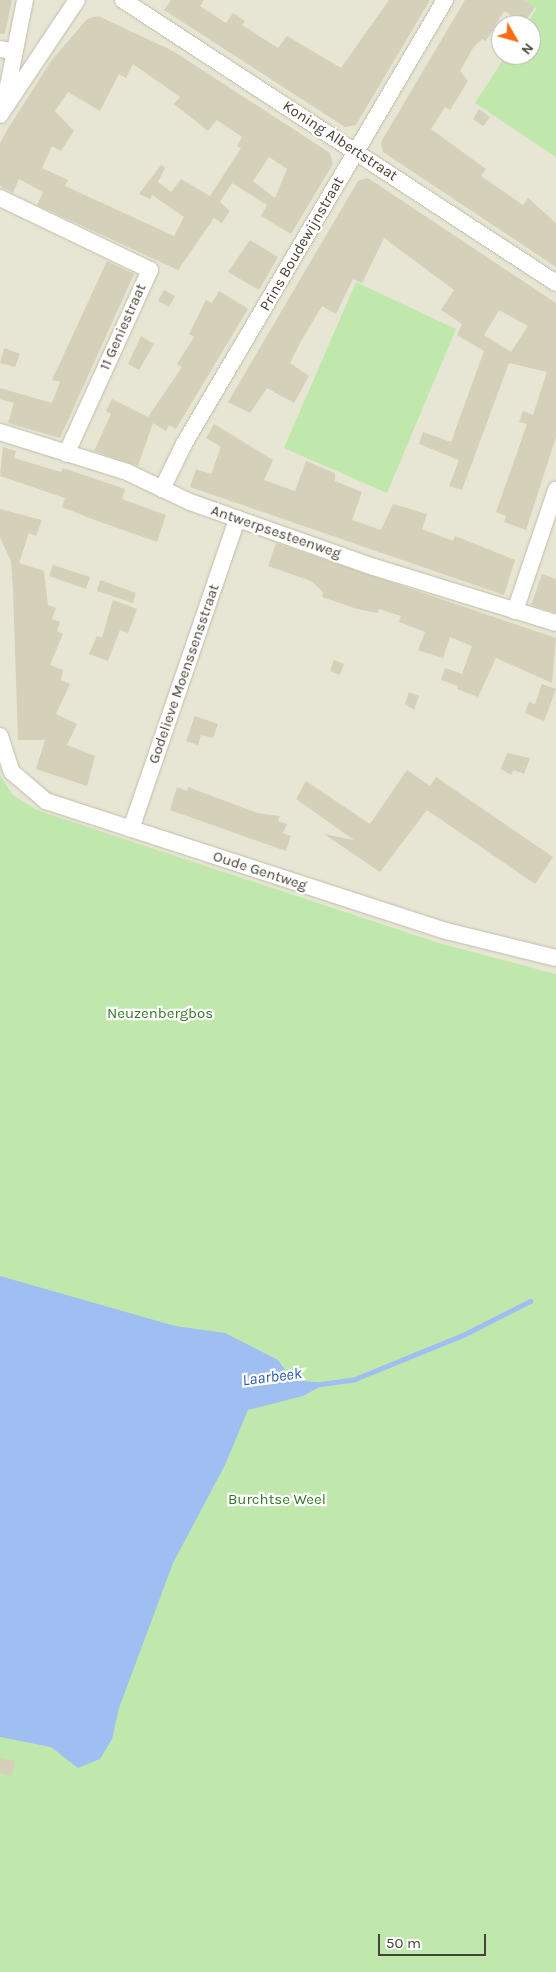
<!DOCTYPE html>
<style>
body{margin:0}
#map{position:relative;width:556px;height:1972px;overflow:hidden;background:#f3f2e5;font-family:Karla,sans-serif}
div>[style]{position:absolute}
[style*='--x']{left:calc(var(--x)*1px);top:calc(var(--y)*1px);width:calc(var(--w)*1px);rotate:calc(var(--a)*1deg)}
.residential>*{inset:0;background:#e7e5d3}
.green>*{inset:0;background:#c0e8ad}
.water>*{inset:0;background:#9fbef2}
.stream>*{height:4.5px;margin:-2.25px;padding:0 2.25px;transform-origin:2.25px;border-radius:2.25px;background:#9fbef2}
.building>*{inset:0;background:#d5d0ba}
.roads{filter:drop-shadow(0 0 1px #bfbca8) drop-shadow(0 0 1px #bfbca8)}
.minor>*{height:16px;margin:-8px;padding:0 8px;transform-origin:8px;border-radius:8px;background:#fff}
span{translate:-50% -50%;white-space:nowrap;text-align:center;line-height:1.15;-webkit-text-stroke:4.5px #fff;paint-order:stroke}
.street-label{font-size:15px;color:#464335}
.park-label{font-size:15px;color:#347827}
.water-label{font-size:16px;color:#2c5db3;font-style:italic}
.north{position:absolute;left:491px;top:15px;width:50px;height:50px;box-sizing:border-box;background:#fff;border:1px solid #b5b4ae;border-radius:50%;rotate:128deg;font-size:14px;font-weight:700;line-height:20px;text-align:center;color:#464335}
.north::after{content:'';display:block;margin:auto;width:18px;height:22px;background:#fe6811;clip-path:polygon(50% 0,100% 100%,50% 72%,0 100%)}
.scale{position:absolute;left:378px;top:1934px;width:108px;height:22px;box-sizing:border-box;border:2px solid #464335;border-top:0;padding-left:6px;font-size:15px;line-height:18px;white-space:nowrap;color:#464335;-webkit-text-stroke:4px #fff;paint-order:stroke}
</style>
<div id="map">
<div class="residential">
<div style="clip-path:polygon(evenodd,0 0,556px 0,556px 974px,439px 943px,37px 810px,13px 795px,0 775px,0 0,501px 25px,531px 25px,531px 55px,501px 55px,501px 25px)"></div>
</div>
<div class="green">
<div style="clip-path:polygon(523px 0,556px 0,556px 157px,475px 103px,506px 55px,531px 55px,531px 25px,526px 25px,537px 8px)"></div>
<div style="clip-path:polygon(356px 282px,456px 329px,387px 493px,284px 448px)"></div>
<div style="clip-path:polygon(0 775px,13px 795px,37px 810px,439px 943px,556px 974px,556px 1972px,0 1972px)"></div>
</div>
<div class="water">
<div style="clip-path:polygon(0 1276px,175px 1326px,225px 1333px,278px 1360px,292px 1380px,327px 1383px,303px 1396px,248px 1410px,225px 1465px,173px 1563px,119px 1708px,112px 1739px,100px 1759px,78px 1768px,51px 1747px,0 1737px)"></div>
</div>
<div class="stream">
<div style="--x:321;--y:1384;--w:34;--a:-8"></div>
<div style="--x:355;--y:1379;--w:119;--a:-22.2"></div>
<div style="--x:465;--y:1334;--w:73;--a:-26.9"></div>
</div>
<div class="building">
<div style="clip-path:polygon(0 0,12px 0,5px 34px,0 34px)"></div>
<div style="clip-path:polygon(171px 0,204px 0,200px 6px,226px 23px,233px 13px,245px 21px,242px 25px,278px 48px,287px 36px,341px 68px,389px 0,430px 0,356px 125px,345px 127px,164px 10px)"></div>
<div style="clip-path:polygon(465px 0,523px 0,535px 7px,524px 23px,504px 11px,486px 41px,482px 39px,473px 48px,460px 71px,468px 81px,450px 110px,445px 107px,431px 129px,486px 169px,481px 176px,523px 205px,528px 198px,556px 223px,556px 267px,383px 152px,381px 142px)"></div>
<div style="clip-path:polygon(evenodd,98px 16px,173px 51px,330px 153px,333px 164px,291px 234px,261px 216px,267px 205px,232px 183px,220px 202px,230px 211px,222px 223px,214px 218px,178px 270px,37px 205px,43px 192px,19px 179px,13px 193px,0 186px,0 143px,9px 127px,51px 61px,87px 19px,98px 16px,133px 64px,180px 97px,174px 104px,208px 131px,217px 120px,242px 137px,237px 146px,241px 148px,210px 196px,181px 179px,171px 192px,158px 182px,165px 168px,161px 165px,139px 194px,150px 199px,152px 195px,184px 217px,174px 236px,65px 186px,68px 180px,42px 168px,52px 146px,61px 151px,74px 131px,55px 111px,68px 92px,100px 111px,119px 74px,126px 78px,133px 64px,98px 16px,269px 157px,287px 169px,275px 198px,253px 181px,269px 157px)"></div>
<div style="clip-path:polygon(479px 109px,490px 117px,483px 126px,473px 119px)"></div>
<div style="clip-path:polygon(evenodd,368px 178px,556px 303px,556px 437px,526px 530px,504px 522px,506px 516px,496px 512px,527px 424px,519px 422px,523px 411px,533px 415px,547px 372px,509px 363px,462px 490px,449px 486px,459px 460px,419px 444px,423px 432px,451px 442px,484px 351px,457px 335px,462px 324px,441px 310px,454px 290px,384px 238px,362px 283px,353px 279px,336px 314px,322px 306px,301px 341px,290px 363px,309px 376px,294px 403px,267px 388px,250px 413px,228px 402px,358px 181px,368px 178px,499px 310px,528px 326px,511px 352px,484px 335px,499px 310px)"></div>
<div style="clip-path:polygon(250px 240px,278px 257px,259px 290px,228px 272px)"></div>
<div style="clip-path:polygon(107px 261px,134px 274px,60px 438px,8px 423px,14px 403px,0 399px,0 388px,52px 403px,60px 382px,52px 380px)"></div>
<div style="clip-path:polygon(164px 290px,175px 296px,169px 307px,158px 301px)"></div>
<div style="clip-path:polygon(219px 291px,248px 309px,176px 429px,169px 425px,166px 431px,153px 423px,138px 466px,94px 451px,111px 414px,106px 411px,112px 399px,148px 417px,182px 367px,177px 364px,194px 337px,189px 334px,206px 300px,212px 303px)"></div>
<div style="clip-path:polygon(141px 336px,154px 344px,139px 370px,128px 364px)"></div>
<div style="clip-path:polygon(4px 348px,20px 354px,15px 367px,0 363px)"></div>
<div style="clip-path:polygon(214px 424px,273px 460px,264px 480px,295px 491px,306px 461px,335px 473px,335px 481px,362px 492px,352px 520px,381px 530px,393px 504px,427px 514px,422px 529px,453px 541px,455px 536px,515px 560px,504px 595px,190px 487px,196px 469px,211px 474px,221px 447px,206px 438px)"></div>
<div style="clip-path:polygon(3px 447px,16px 451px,14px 458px,61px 472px,63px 468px,125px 489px,122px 499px,166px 515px,157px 542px,92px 519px,62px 507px,65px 498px,0 476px)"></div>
<div style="clip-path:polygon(0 509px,42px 520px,36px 536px,29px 533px,19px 563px,44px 571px,48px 605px,56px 608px,52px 619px,60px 622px,57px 631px,63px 634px,50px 665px,63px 670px,61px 680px,70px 684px,56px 714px,77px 724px,67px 745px,95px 756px,87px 786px,36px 769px,45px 740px,18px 740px,13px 590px,11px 561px,0 538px)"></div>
<div style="clip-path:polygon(276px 543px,556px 638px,552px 683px,496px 658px,478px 697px,457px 689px,458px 686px,441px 680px,445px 668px,462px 674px,472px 646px,450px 637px,443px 658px,418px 650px,425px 632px,399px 622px,401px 616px,379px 609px,378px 613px,357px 609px,322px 597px,323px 592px,311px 581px,268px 566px)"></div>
<div style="clip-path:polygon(53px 565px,90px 577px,86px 589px,49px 576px)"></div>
<div style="clip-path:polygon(542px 574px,556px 579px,556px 613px,531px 605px)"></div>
<div style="clip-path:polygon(100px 580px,136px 593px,133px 603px,97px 591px)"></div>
<div style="clip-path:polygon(113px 600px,137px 609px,128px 633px,120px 630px,108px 661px,89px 654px,97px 636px,102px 638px)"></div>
<div style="clip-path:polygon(334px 660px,344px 664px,340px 675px,330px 671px)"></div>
<div style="clip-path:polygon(542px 684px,556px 689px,544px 721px,525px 713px,529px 702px,535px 704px)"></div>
<div style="clip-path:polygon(409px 692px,419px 696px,414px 710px,405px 704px)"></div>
<div style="clip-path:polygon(195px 716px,218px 724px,213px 738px,201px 735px,198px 745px,186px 741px)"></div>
<div style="clip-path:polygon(507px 753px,530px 758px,524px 774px,514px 770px,511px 775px,501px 769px)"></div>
<div style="clip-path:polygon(407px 770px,430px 786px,436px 777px,553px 857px,535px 884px,427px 810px,380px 872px,324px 834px,354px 840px,296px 799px,306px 781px,370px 824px)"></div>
<div style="clip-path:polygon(177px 787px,187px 791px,188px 787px,257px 813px,280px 816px,278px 821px,287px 824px,283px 833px,291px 836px,286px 851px,170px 810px)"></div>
<div style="clip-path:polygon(0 1758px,15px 1761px,12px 1776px,0 1773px)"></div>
</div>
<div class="roads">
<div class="minor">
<div style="--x:123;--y:0;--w:517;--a:33.17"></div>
<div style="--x:0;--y:49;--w:15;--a:11"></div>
<div style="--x:5;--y:101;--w:103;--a:-78.8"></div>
<div style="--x:0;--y:115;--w:138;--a:-56.2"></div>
<div style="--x:0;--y:198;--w:166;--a:25.6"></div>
<div style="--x:150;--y:270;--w:202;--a:114.5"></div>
<div style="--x:0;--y:432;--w:133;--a:17.5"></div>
<div style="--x:127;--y:472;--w:70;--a:25.5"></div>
<div style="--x:190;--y:502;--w:195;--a:19.5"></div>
<div style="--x:374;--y:567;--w:190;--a:17.1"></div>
<div style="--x:162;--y:489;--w:50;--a:-63.9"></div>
<div style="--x:184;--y:444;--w:515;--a:-59.55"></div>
<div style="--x:515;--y:611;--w:128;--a:-71.3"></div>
<div style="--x:0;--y:736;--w:38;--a:72"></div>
<div style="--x:12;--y:772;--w:45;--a:40.5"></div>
<div style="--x:46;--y:801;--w:421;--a:18"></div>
<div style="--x:446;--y:931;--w:113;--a:13.8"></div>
<div style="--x:131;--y:829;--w:328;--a:-71.1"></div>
</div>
</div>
<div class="street-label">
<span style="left:340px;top:141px;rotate:33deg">Koning Albertstraat</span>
<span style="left:302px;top:244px;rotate:-60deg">Prins Boudewijnstraat</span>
<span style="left:123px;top:327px;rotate:-66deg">11 Geniestraat</span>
<span style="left:276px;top:532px;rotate:19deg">Antwerpsesteenweg</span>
<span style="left:184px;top:674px;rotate:-71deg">Godelieve Moenssensstraat</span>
<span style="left:260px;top:871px;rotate:18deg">Oude Gentweg</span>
</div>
<div class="park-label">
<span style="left:160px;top:1014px">Neuzenbergbos</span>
<span style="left:277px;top:1500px">Burchtse Weel</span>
</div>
<div class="water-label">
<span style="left:272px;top:1377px;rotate:-7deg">Laarbeek</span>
</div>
<div class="north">N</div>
<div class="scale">50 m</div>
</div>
